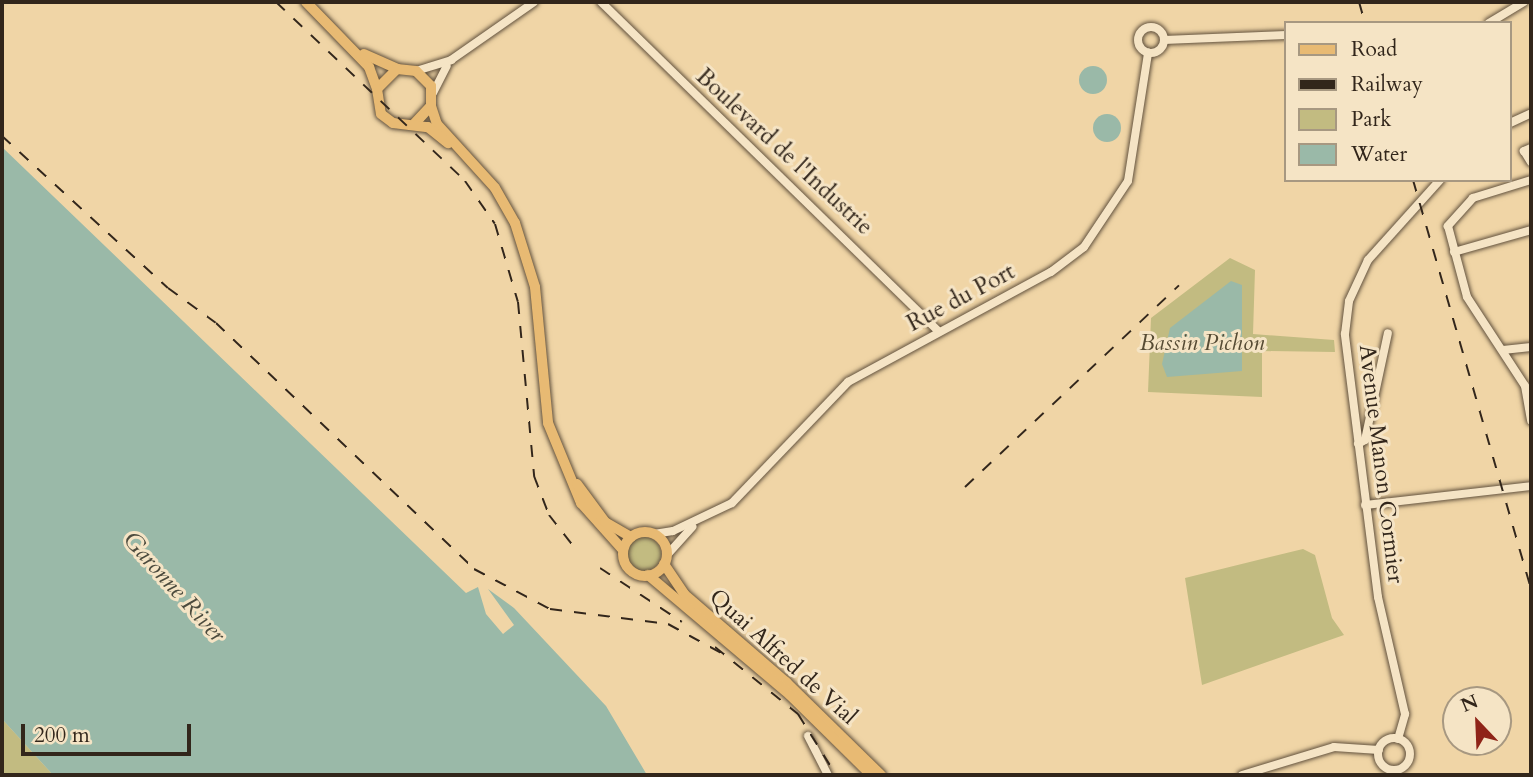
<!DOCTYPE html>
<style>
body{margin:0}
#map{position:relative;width:1533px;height:777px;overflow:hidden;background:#f0d5a6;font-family:Cardo,serif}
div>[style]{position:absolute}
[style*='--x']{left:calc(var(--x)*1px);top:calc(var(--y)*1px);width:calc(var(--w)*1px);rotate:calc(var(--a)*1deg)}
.green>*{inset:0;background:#c2bb81}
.round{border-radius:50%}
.water>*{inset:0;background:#9ab9a8}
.roads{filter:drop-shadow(0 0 2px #62523e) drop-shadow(0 0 2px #62523e)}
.minor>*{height:8px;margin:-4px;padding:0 4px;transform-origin:4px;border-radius:4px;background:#f5e4c5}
.minor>.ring{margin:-4px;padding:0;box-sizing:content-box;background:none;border:8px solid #f5e4c5;border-radius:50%}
.major>*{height:10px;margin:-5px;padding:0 5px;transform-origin:5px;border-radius:5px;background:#e8ba73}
.major>.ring{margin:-5px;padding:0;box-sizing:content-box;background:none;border:10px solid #e8ba73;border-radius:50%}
.rail>*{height:2px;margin-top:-1px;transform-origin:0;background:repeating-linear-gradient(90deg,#32261b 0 12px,transparent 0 24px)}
span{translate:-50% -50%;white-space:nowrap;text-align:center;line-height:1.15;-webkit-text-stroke:6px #f5e4c5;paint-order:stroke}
.street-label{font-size:23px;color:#32261b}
.park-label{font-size:23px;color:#564b34;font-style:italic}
.water-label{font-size:24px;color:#4c4b3e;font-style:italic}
.frame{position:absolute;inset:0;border:4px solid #32261b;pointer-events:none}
.legend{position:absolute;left:1284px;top:21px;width:228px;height:161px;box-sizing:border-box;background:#f5e4c5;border:2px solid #a79881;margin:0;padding:9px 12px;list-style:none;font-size:21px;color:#32261b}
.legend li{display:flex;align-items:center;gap:14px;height:35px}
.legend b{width:35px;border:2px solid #a79881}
.north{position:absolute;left:1442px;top:686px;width:70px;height:70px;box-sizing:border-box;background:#f5e4c5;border:2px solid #a79881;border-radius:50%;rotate:337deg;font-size:19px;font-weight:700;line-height:28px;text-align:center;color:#32261b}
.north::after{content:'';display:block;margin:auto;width:24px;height:32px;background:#8f2418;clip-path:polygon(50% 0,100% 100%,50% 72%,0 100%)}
.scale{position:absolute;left:21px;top:724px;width:170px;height:32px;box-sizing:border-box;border:4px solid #32261b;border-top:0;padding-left:9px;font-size:21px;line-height:24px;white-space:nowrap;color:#32261b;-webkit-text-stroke:5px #f5e4c5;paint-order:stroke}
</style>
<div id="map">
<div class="green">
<div style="clip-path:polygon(1230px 258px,1255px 270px,1253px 334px,1334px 340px,1335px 352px,1262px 351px,1262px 397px,1148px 392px,1151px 318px)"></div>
<div class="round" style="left:627px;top:537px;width:34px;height:34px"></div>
<div style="clip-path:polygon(1303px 549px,1315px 555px,1332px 618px,1344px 635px,1202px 685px,1185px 578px)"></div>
<div style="clip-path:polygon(2px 719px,53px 775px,2px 775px)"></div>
</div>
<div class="water">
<div class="round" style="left:1079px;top:66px;width:28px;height:28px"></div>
<div class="round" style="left:1093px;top:114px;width:28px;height:28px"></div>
<div style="clip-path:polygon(2px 147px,466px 593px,478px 587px,486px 614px,503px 634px,514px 625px,488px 589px,514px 608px,606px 706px,647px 775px,53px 775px,2px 719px)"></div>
<div style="clip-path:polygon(1231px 281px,1242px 285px,1242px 371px,1167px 377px,1162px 364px,1170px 328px)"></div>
</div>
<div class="roads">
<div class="minor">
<div style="--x:601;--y:2;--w:472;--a:44.3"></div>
<div style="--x:1489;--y:23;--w:41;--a:-31"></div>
<div class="ring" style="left:1138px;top:27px;width:18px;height:18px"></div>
<div style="--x:1164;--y:40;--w:122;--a:-2.3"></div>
<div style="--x:416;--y:71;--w:37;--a:-17"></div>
<div style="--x:451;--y:60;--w:101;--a:-34.9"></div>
<div style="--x:433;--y:93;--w:30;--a:-63"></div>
<div style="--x:1510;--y:123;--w:23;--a:-25"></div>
<div style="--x:1531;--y:148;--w:8;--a:157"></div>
<div style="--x:1524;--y:151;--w:13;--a:58"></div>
<div style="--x:1531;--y:180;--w:61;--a:162.8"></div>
<div style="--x:1473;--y:198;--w:38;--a:132"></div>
<div style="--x:1448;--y:226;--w:73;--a:75"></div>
<div style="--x:1467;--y:297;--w:106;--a:56.9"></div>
<div style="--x:1525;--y:386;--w:35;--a:80"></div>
<div style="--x:1454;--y:252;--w:80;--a:-15.9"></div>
<div style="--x:1503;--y:350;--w:28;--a:-6"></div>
<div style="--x:1358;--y:444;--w:8;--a:-30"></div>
<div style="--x:1365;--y:440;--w:109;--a:-77.9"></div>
<div style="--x:1365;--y:505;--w:167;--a:-6.5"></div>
<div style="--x:654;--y:534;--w:19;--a:-9"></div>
<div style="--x:673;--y:531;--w:65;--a:-25.4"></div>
<div style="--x:732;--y:503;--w:168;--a:-46.2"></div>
<div style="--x:848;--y:382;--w:231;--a:-28.5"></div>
<div style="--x:1051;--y:272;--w:41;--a:-37.1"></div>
<div style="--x:1084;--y:247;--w:79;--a:-56.3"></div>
<div style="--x:1128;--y:181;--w:130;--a:-81.1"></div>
<div style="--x:667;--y:555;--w:38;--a:-48"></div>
<div style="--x:808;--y:736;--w:44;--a:62.9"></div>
<div class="ring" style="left:1378px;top:738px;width:24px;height:24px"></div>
<div style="--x:1398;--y:739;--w:26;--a:-74"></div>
<div style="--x:1405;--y:714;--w:120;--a:-103"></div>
<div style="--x:1378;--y:597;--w:265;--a:-97.2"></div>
<div style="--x:1345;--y:334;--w:33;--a:-83"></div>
<div style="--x:1349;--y:301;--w:45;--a:-65.1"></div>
<div style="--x:1368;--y:260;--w:108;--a:-48"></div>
<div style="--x:1242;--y:775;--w:96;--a:-16.9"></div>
<div style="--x:1334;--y:747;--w:45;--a:3.8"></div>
</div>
<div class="major">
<div style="--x:306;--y:2;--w:91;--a:45.9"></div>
<div style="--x:369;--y:67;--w:23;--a:70"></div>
<div style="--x:364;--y:54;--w:36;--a:24"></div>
<div style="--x:431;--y:106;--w:19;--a:72"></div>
<div style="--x:437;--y:124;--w:86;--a:47.8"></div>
<div style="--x:495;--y:188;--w:40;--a:60.3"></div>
<div style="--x:515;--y:223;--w:67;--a:72.6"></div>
<div style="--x:535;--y:287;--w:137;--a:84.5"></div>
<div style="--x:548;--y:423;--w:87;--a:67.6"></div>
<div style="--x:581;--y:503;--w:63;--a:48.2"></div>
<div style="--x:414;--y:124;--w:25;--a:-47"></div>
<div style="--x:431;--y:106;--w:20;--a:-90"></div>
<div style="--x:431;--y:86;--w:21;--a:-135"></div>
<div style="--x:416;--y:71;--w:19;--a:-174"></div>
<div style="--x:397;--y:69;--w:28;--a:135"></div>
<div style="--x:377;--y:89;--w:25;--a:81"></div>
<div style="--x:381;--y:114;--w:15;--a:37"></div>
<div style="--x:393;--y:123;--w:35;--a:7"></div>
<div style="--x:428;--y:127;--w:26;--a:39"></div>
<div style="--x:577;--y:484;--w:47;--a:53.6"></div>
<div style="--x:605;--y:522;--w:30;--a:30"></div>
<div class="ring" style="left:623px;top:532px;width:34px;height:34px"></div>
<div style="--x:664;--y:564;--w:36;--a:56"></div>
<div style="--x:684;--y:594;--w:135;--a:40.8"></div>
<div style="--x:786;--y:682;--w:133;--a:44.4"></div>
<div style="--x:648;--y:575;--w:186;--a:40.2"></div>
<div style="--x:790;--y:695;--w:114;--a:44.6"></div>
</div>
</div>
<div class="rail">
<div style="--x:276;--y:2;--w:260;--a:43.4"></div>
<div style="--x:465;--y:181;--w:52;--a:55.1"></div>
<div style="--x:495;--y:224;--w:81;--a:73.6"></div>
<div style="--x:518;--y:302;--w:175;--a:84.7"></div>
<div style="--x:534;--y:476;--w:42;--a:69"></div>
<div style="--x:549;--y:515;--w:37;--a:52"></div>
<div style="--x:1359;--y:2;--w:22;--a:74"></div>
<div style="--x:2;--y:136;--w:225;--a:42.5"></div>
<div style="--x:168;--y:288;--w:59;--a:36.1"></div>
<div style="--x:216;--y:323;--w:356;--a:43.6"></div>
<div style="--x:474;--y:569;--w:86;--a:27.8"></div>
<div style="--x:550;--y:609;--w:119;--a:7.2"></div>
<div style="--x:668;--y:624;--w:63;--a:28.6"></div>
<div style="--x:1413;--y:180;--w:426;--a:73.9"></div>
<div style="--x:965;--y:487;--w:294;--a:-43.3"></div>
<div style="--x:600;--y:568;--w:98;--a:33.4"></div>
<div style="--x:715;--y:647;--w:107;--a:38.9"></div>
<div style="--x:798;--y:714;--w:72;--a:58.1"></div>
</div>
<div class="street-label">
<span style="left:784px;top:152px;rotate:43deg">Boulevard de l'Industrie</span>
<span style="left:961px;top:298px;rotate:-28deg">Rue du Port</span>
<span style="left:1381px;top:464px;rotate:83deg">Avenue Manon Cormier</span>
<span style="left:783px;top:657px;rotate:42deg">Quai Alfred de Vial</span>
</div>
<div class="park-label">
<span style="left:1202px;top:343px">Bassin Pichon</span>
</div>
<div class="water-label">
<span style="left:174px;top:587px;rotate:48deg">Garonne River</span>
</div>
<div class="frame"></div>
<ul class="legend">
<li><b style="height:9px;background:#e8ba73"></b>Road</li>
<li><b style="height:9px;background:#32261b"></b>Railway</li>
<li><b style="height:19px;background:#c2bb81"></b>Park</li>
<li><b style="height:19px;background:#9ab9a8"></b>Water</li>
</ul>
<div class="north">N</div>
<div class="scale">200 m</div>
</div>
